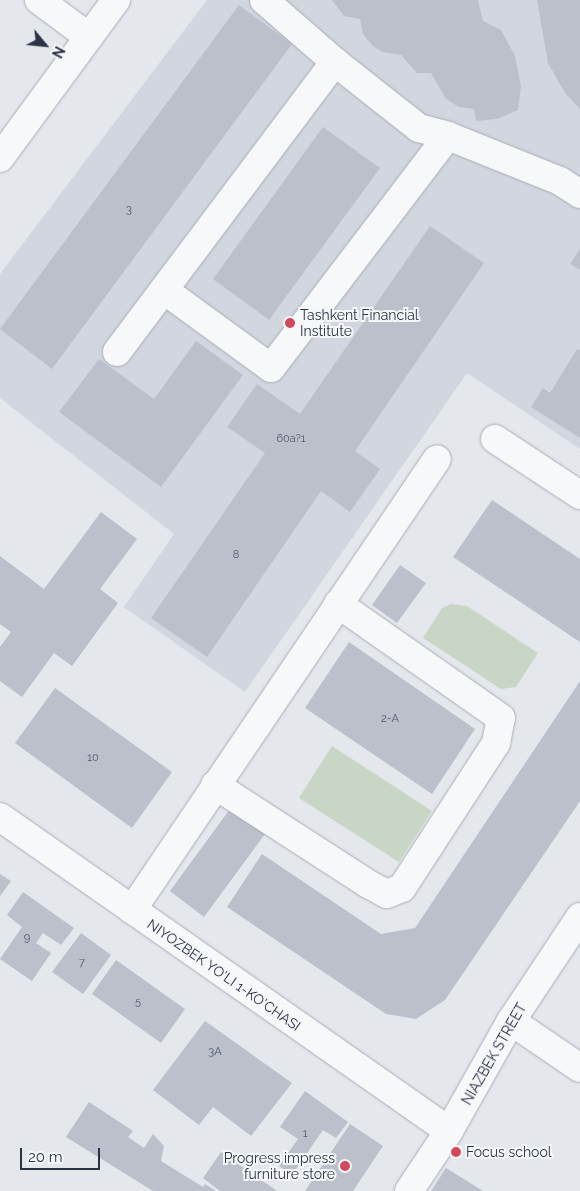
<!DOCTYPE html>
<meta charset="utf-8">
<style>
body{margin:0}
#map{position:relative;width:580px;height:1191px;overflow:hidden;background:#e4e7ec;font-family:Raleway,sans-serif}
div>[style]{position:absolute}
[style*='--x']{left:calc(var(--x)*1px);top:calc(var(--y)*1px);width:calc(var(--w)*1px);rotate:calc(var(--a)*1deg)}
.built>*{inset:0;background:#d2d6de}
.green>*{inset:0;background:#c9d6c5}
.building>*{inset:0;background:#bbc0ca}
.roads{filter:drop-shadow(0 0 1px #a9aeb7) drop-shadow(0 0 1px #a9aeb7)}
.minor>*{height:28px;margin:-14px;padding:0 14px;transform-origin:14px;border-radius:14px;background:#f7f8fa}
.dots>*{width:14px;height:14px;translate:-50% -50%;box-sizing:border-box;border:2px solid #f4f6f9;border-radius:50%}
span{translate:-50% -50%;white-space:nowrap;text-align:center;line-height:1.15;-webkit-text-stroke:4px #f4f6f9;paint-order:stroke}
.number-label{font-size:11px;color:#4f5766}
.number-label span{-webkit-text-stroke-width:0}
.poi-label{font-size:14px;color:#2b3445}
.left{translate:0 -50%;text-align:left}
.right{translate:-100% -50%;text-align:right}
.street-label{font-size:14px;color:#2b3445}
.north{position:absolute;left:20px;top:20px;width:50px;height:50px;-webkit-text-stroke:4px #f4f6f9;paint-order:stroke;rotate:118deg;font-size:14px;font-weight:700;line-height:20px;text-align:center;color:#2b3445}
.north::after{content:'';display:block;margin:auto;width:18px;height:22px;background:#2b3445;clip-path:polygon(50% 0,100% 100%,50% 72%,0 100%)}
.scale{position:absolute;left:20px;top:1148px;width:80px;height:22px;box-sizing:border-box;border:2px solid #2b3445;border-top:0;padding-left:6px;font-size:15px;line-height:18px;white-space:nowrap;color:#2b3445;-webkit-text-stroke:4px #f4f6f9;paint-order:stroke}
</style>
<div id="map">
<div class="built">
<div style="clip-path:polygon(207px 0,580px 0,580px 449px,467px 373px,245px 692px,124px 607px,174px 534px,0 398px,0 274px)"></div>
</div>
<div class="green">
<div style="clip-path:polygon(451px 604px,467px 606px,538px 653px,516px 687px,501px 689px,423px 638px,442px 608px)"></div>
<div style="clip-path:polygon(332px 746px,432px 811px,399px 862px,299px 798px)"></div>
</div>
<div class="building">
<div style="clip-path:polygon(332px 0,478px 0,483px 21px,501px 30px,515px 56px,521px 86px,518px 110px,497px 119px,476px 121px,474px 109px,459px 107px,446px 99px,431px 73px,417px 73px,401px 55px,382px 52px,372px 45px,363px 34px,360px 19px,344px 16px)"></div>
<div style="clip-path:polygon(537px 0,580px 0,580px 109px,565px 93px,548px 63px)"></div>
<div style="clip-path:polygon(239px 5px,292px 44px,52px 369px,0 329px)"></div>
<div style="clip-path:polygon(323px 127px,380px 168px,269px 320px,213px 279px)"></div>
<div style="clip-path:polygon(430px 226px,484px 263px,355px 451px,380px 469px,350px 512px,321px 491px,207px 657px,151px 618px,265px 453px,227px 427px,257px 384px,300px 414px)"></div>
<div style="clip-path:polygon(580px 249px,580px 270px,570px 264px)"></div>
<div style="clip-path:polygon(196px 341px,243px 375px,161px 487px,59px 412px,99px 359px,154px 399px)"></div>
<div style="clip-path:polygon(577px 349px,580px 350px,580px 438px,531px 407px,543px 388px,550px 393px)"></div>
<div style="clip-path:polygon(492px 500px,580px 559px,580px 642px,453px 557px)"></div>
<div style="clip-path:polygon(101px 512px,137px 539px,100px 589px,118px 603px,72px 666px,54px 653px,22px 697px,0 681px,0 647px,11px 632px,0 624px,0 556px,44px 589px)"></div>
<div style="clip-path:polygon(400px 565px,426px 583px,397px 623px,372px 605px)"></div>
<div style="clip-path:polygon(349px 642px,475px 729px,432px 794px,305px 708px)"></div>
<div style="clip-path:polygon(580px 681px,580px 801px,445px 1000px,416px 1019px,386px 1014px,227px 907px,262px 854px,381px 934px,415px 928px)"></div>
<div style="clip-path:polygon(55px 688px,172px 772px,132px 828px,15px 743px)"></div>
<div style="clip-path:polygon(230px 809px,265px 834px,204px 917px,170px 891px)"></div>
<div style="clip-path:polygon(0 874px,11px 881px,0 896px)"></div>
<div style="clip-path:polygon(23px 892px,74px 928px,61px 945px,43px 933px,36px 943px,51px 953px,32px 981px,0 959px,22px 927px,7px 915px)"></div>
<div style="clip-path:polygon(81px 933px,111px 955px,83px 994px,52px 972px)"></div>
<div style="clip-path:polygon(116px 960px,185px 1009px,161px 1043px,92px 994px)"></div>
<div style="clip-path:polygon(205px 1021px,292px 1083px,251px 1136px,213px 1107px,199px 1125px,153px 1090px)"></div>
<div style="clip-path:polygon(305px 1091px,348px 1122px,336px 1138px,323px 1130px,292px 1175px,279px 1166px,298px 1139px,280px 1127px)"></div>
<div style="clip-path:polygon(89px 1102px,133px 1131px,128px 1137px,144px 1148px,153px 1134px,164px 1146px,161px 1161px,203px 1187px,205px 1184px,216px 1191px,153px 1191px,66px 1137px)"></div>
<div style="clip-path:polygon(350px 1124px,383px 1146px,353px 1191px,305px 1191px)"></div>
<div style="clip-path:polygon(221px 1152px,277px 1191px,220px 1191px,203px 1178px)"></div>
<div style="clip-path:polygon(446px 1168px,483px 1191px,431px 1191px)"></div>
</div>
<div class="roads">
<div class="minor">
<div style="--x:39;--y:0;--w:62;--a:36.5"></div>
<div style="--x:264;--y:0;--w:94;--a:41.1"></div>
<div style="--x:335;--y:62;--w:107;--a:38.2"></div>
<div style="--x:419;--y:128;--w:30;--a:15"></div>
<div style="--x:448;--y:136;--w:121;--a:21.9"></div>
<div style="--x:560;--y:181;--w:24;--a:33"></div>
<div style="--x:0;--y:158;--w:196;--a:-53.7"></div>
<div style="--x:164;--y:290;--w:132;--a:36.1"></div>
<div style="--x:271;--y:368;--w:292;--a:-52.7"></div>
<div style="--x:117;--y:352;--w:363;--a:-53.1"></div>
<div style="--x:495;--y:439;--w:102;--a:33.4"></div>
<div style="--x:215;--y:785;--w:182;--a:32.9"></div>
<div style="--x:368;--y:884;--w:21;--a:28"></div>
<div style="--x:387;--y:894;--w:16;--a:-22"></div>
<div style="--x:402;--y:888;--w:173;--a:-57"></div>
<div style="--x:496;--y:743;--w:25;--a:-79"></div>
<div style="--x:501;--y:718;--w:199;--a:-145"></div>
<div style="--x:0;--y:817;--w:548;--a:34.97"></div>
<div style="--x:132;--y:910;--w:544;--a:-55.93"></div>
<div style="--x:511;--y:1021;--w:83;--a:34.3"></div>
<div style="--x:409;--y:1191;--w:72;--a:-56.3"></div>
<div style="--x:449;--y:1131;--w:126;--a:-60.6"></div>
<div style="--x:511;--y:1021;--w:125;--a:-56.4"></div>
</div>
</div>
<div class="dots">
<div style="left:290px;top:323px;background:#d1495b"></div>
<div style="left:456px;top:1152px;background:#d1495b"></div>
<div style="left:345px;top:1166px;background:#d1495b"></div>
</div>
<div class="number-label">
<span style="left:129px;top:210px">3</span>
<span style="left:291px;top:439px">60a?1</span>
<span style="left:236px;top:555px">8</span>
<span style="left:390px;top:719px">2-A</span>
<span style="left:93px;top:758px">10</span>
<span style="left:27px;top:938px">9</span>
<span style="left:82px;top:963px">7</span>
<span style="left:138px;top:1002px">5</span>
<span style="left:215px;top:1052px">3А</span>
<span style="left:305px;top:1134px">1</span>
</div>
<div class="poi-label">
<span class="left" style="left:300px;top:323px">Tashkent Financial<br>Institute</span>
<span class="left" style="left:466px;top:1152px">Focus school</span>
<span class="right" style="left:335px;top:1166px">Progress impress<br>furniture store</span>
</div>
<div class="street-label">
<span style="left:224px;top:975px;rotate:35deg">NIYOZBEK YO'LI 1-KO'CHASI</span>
<span style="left:494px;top:1054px;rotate:-60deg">NIAZBEK STREET</span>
</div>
<div class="north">N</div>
<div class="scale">20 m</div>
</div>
